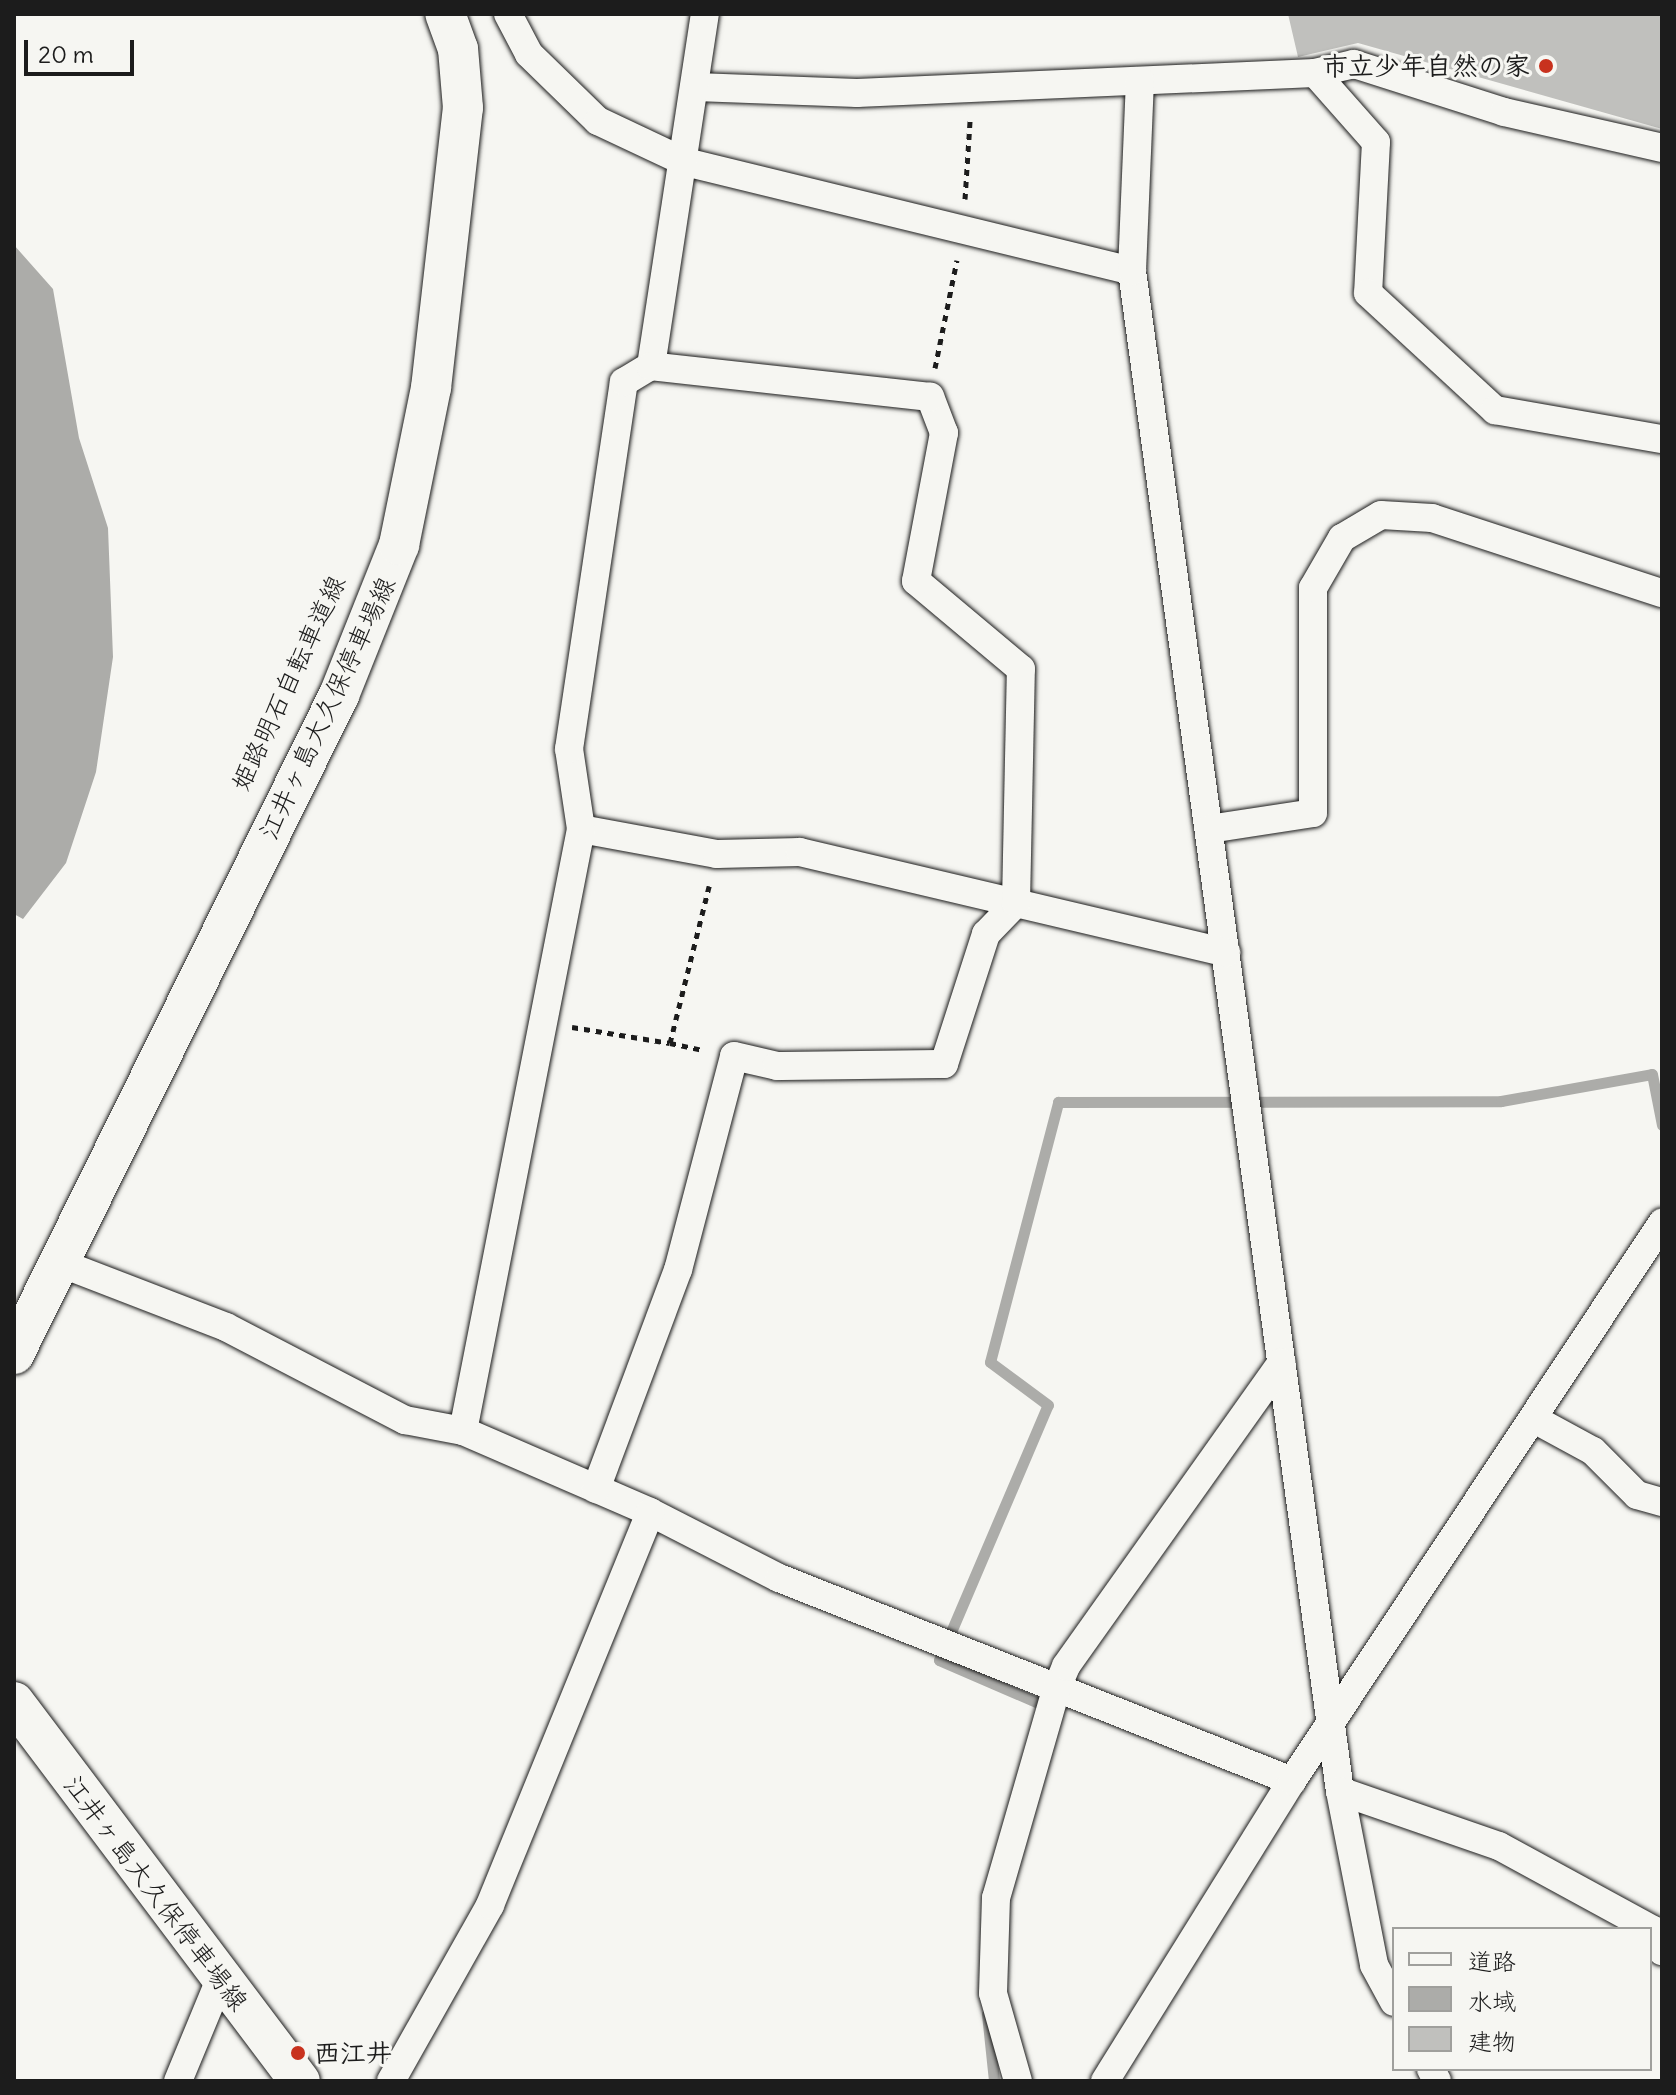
<!DOCTYPE html>
<meta charset="utf-8">
<style>
body{margin:0}
#map{position:relative;width:1676px;height:2095px;overflow:hidden;background:#f6f6f2;font-family:Delius,"Klee One",sans-serif}
div>[style]{position:absolute}
[style*='--x']{left:calc(var(--x)*1px);top:calc(var(--y)*1px);width:calc(var(--w)*1px);rotate:calc(var(--a)*1deg)}
.water>*{inset:0;background:#acaca9}
.stream>*{height:11px;margin:-5.5px;padding:0 5.5px;transform-origin:5.5px;border-radius:5.5px;background:#acaca9}
.building>*{inset:0;background:#c0c0bd}
.path>*{height:5px;margin-top:-2.5px;transform-origin:0;background:repeating-linear-gradient(90deg,#1c1c1c 0 6px,transparent 0 12px)}
.roads{filter:drop-shadow(0 0 2px #1c1c1c) drop-shadow(0 0 2px #1c1c1c)}
.minor>*{height:28px;margin:-14px;padding:0 14px;transform-origin:14px;border-radius:14px;background:#f6f6f2}
.secondary>*{height:40px;margin:-20px;padding:0 20px;transform-origin:20px;border-radius:20px;background:#f6f6f2}
.dots>*{width:22px;height:22px;translate:-50% -50%;box-sizing:border-box;border:4px solid #f6f6f2;border-radius:50%}
span{translate:-50% -50%;white-space:nowrap;text-align:center;line-height:1.15;-webkit-text-stroke:6px #f6f6f2;paint-order:stroke}
.poi-label{font-size:26px;color:#1c1c1c;font-weight:700}
.right{translate:-100% -50%;text-align:right}
.left{translate:0 -50%;text-align:left}
.street-label{font-size:26px;color:#1c1c1c}
.frame{position:absolute;inset:0;border:16px solid #1c1c1c;pointer-events:none}
.legend{position:absolute;left:1392px;top:1927px;width:260px;height:144px;box-sizing:border-box;background:#f6f6f2;border:2px solid #9f9f9c;margin:0;padding:10px 14px;list-style:none;font-size:24px;color:#1c1c1c}
.legend li{display:flex;align-items:center;gap:16px;height:40px}
.legend b{width:40px;border:2px solid #9f9f9c}
.scale{position:absolute;left:24px;top:40px;width:110px;height:36px;box-sizing:border-box;border:4px solid #1c1c1c;border-top:0;padding-left:10px;font-size:24px;line-height:28px;white-space:nowrap;color:#1c1c1c;-webkit-text-stroke:6px #f6f6f2;paint-order:stroke}
</style>
<div id="map">
<div class="water">
<div style="clip-path:polygon(14px 245px,53px 289px,79px 438px,108px 528px,113px 657px,96px 772px,66px 863px,23px 919px,14px 914px)"></div>
</div>
<div class="stream">
<div style="--x:1040;--y:1714;--w:9;--a:-72"></div>
<div style="--x:1043;--y:1705;--w:113;--a:-156.6"></div>
<div style="--x:939;--y:1660;--w:277;--a:-66.9"></div>
<div style="--x:1048;--y:1405;--w:72;--a:-143.4"></div>
<div style="--x:990;--y:1362;--w:269;--a:-75.3"></div>
<div style="--x:1058;--y:1102;--w:443;--a:-0.1"></div>
<div style="--x:1501;--y:1101;--w:153;--a:-10.1"></div>
<div style="--x:1652;--y:1074;--w:52;--a:78.9"></div>
<div style="--x:987;--y:2014;--w:67;--a:84"></div>
</div>
<div class="building">
<div style="clip-path:polygon(1288px 14px,1662px 14px,1662px 129px,1358px 43px,1298px 57px)"></div>
</div>
<div class="path">
<div style="--x:965;--y:199;--w:78;--a:-86.3"></div>
<div style="--x:935;--y:368;--w:110;--a:-78.5"></div>
<div style="--x:572;--y:1027;--w:99;--a:9.3"></div>
<div style="--x:670;--y:1043;--w:162;--a:-76"></div>
<div style="--x:670;--y:1043;--w:33;--a:12"></div>
</div>
<div class="roads">
<div class="minor">
<div style="--x:508;--y:14;--w:45;--a:62.3"></div>
<div style="--x:529;--y:54;--w:96;--a:44.2"></div>
<div style="--x:598;--y:121;--w:96;--a:25.2"></div>
<div style="--x:685;--y:162;--w:460;--a:13.7"></div>
<div style="--x:1132;--y:271;--w:1534;--a:82.21"></div>
<div style="--x:1340;--y:1791;--w:177;--a:78.9"></div>
<div style="--x:1374;--y:1965;--w:42;--a:61.6"></div>
<div style="--x:1315;--y:73;--w:92;--a:48.5"></div>
<div style="--x:1376;--y:142;--w:151;--a:93"></div>
<div style="--x:1368;--y:293;--w:173;--a:42.7"></div>
<div style="--x:1495;--y:410;--w:169;--a:9.9"></div>
<div style="--x:696;--y:87;--w:161;--a:2.1"></div>
<div style="--x:857;--y:93;--w:458;--a:-2.5"></div>
<div style="--x:1315;--y:73;--w:40;--a:-13"></div>
<div style="--x:1354;--y:64;--w:157;--a:17.7"></div>
<div style="--x:1504;--y:112;--w:162;--a:12.8"></div>
<div style="--x:1132;--y:271;--w:190;--a:-87.6"></div>
<div style="--x:581;--y:829;--w:138;--a:10.4"></div>
<div style="--x:717;--y:854;--w:83;--a:-1.4"></div>
<div style="--x:800;--y:852;--w:438;--a:13.3"></div>
<div style="--x:1209;--y:829;--w:105;--a:-8.7"></div>
<div style="--x:1313;--y:813;--w:225;--a:-90"></div>
<div style="--x:1313;--y:588;--w:58;--a:-59.9"></div>
<div style="--x:1342;--y:538;--w:45;--a:-30.5"></div>
<div style="--x:1381;--y:515;--w:51;--a:3.4"></div>
<div style="--x:1432;--y:518;--w:242;--a:18.1"></div>
<div style="--x:55;--y:1261;--w:183;--a:21.1"></div>
<div style="--x:226;--y:1327;--w:202;--a:27.5"></div>
<div style="--x:405;--y:1420;--w:59;--a:10.7"></div>
<div style="--x:463;--y:1431;--w:204;--a:23.4"></div>
<div style="--x:650;--y:1512;--w:145;--a:27.1"></div>
<div style="--x:779;--y:1578;--w:552;--a:21.59"></div>
<div style="--x:1534;--y:1419;--w:67;--a:28.5"></div>
<div style="--x:1593;--y:1451;--w:62;--a:45"></div>
<div style="--x:1637;--y:1495;--w:26;--a:16"></div>
<div style="--x:463;--y:1431;--w:613;--a:-78.91"></div>
<div style="--x:581;--y:829;--w:81;--a:-98.5"></div>
<div style="--x:569;--y:749;--w:371;--a:-81.5"></div>
<div style="--x:624;--y:382;--w:31;--a:-31"></div>
<div style="--x:651;--y:366;--w:356;--a:-81.3"></div>
<div style="--x:596;--y:1489;--w:234;--a:-69.5"></div>
<div style="--x:678;--y:1270;--w:221;--a:-75.3"></div>
<div style="--x:734;--y:1056;--w:44;--a:13.1"></div>
<div style="--x:777;--y:1066;--w:167;--a:-0.7"></div>
<div style="--x:944;--y:1064;--w:137;--a:-72.1"></div>
<div style="--x:986;--y:934;--w:43;--a:-45.9"></div>
<div style="--x:1016;--y:903;--w:234;--a:-88.8"></div>
<div style="--x:1021;--y:669;--w:137;--a:-140"></div>
<div style="--x:916;--y:581;--w:151;--a:-79.3"></div>
<div style="--x:944;--y:433;--w:39;--a:-111"></div>
<div style="--x:930;--y:397;--w:281;--a:-173.7"></div>
<div style="--x:1340;--y:1791;--w:168;--a:19.1"></div>
<div style="--x:1499;--y:1846;--w:175;--a:28.6"></div>
<div style="--x:1653;--y:1930;--w:23;--a:67"></div>
<div style="--x:1431;--y:2069;--w:13;--a:63"></div>
<div style="--x:178;--y:2081;--w:113;--a:-67.5"></div>
<div style="--x:391;--y:2081;--w:202;--a:-60.6"></div>
<div style="--x:490;--y:1905;--w:424;--a:-67.8"></div>
<div style="--x:1018;--y:2081;--w:91;--a:-105.9"></div>
<div style="--x:993;--y:1993;--w:95;--a:-88.2"></div>
<div style="--x:996;--y:1898;--w:216;--a:-73.9"></div>
<div style="--x:1056;--y:1690;--w:26;--a:-67"></div>
<div style="--x:1066;--y:1666;--w:372;--a:-54.6"></div>
<div style="--x:1105;--y:2081;--w:354;--a:-58.1"></div>
<div style="--x:1292;--y:1781;--w:670;--a:-56.45"></div>
</div>
<div class="secondary">
<div style="--x:14;--y:1354;--w:735;--a:-63.75"></div>
<div style="--x:339;--y:695;--w:162;--a:-68.2"></div>
<div style="--x:399;--y:545;--w:160;--a:-78.5"></div>
<div style="--x:431;--y:388;--w:282;--a:-83.5"></div>
<div style="--x:463;--y:108;--w:59;--a:-94.8"></div>
<div style="--x:458;--y:49;--w:37;--a:-110"></div>
<div style="--x:14;--y:1702;--w:475;--a:53"></div>
</div>
</div>
<div class="dots">
<div style="left:1546px;top:66px;background:#c8321e"></div>
<div style="left:298px;top:2053px;background:#c8321e"></div>
</div>
<div class="poi-label">
<span class="right" style="left:1530px;top:66px">市立少年自然の家</span>
<span class="left" style="left:314px;top:2053px">西江井</span>
</div>
<div class="street-label">
<span style="left:288px;top:683px;rotate:-65deg">姫路明石自転車道線</span>
<span style="left:327px;top:708px;rotate:-65deg">江井ヶ島大久保停車場線</span>
<span style="left:156px;top:1893px;rotate:53deg">江井ヶ島大久保停車場線</span>
</div>
<div class="frame"></div>
<ul class="legend">
<li><b style="height:10px;background:#f6f6f2"></b>道路</li>
<li><b style="height:22px;background:#acaca9"></b>水域</li>
<li><b style="height:22px;background:#c0c0bd"></b>建物</li>
</ul>
<div class="scale">20 m</div>
</div>
